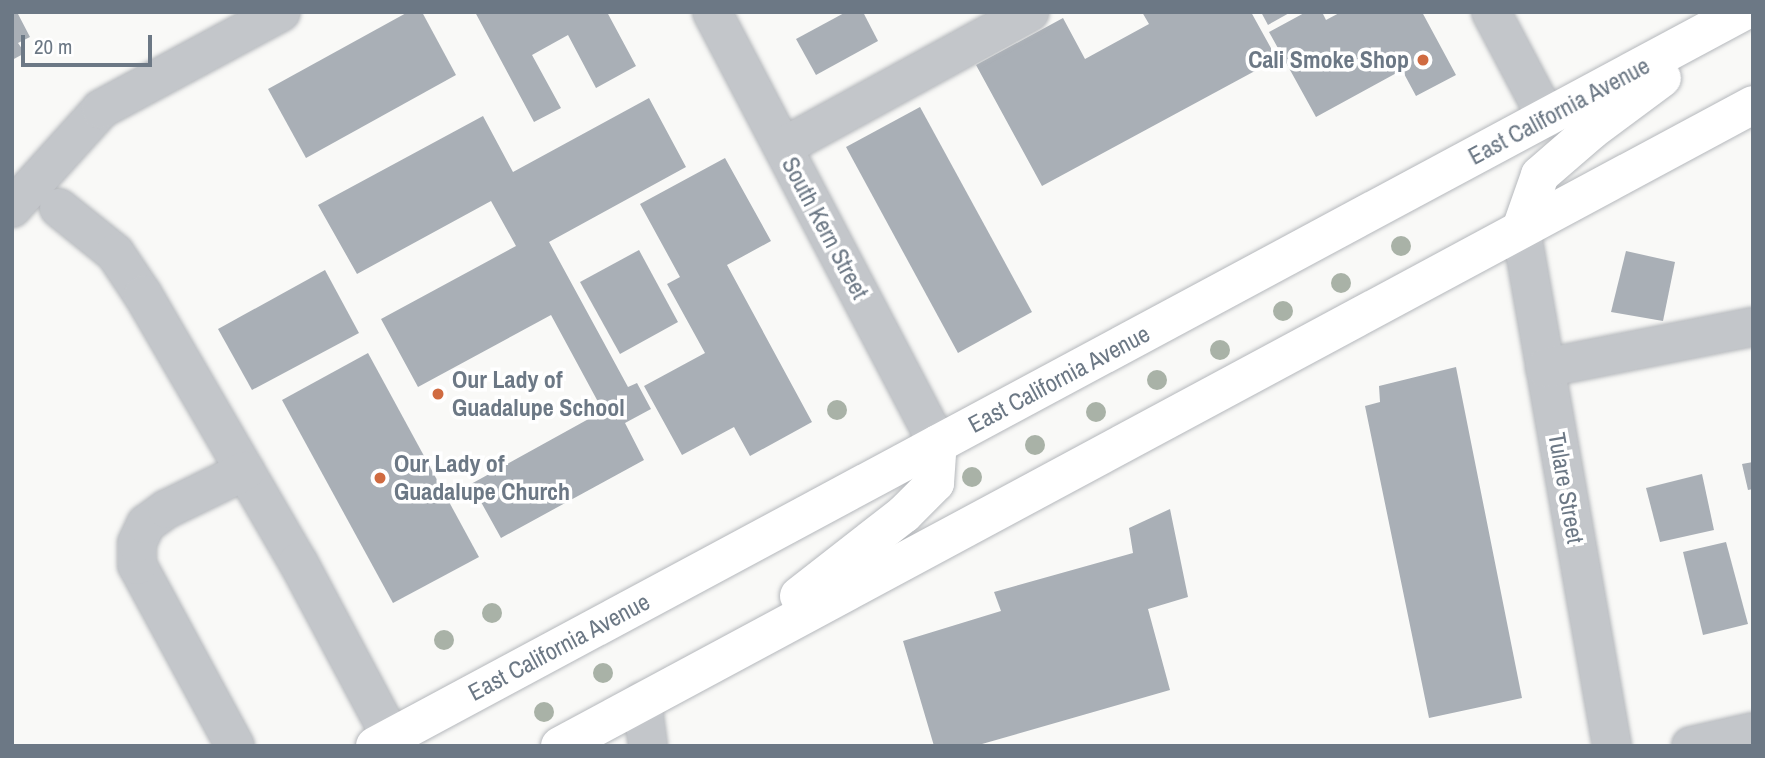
<!DOCTYPE html>
<style>
body{margin:0}
#map{position:relative;width:1765px;height:758px;overflow:hidden;background:#f9f9f7;font-family:"Archivo Narrow",sans-serif}
div>[style]{position:absolute}
[style*='--x']{left:calc(var(--x)*1px);top:calc(var(--y)*1px);width:calc(var(--w)*1px);rotate:calc(var(--a)*1deg)}
.building>*{inset:0;background:#a9afb6}
.roads{filter:drop-shadow(0 0 2px #b5b8bc) drop-shadow(0 0 2px #b5b8bc)}
.minor>*{height:38px;margin:-19px;padding:0 19px;transform-origin:19px;border-radius:19px;background:#c3c6ca}
.major>*{height:38px;margin:-19px;padding:0 19px;transform-origin:19px;border-radius:19px;background:#fff}
.trees>*{width:20px;height:20px;margin:-10px;border-radius:50%;background:#a9b2a7}
.dots>*{width:19px;height:19px;translate:-50% -50%;box-sizing:border-box;border:4px solid #fff;border-radius:50%}
span{translate:-50% -50%;white-space:nowrap;text-align:center;line-height:1.15;-webkit-text-stroke:7px #fff;paint-order:stroke}
.poi-label{font-size:24px;color:#6c7885;font-weight:700}
.right{translate:-100% -50%;text-align:right}
.left{translate:0 -50%;text-align:left}
.street-label{font-size:24px;color:#6c7885}
.frame{position:absolute;inset:0;border:14px solid #6c7885;pointer-events:none}
.scale{position:absolute;left:21px;top:35px;width:131px;height:32px;box-sizing:border-box;border:4px solid #6c7885;border-top:0;padding-left:9px;font-size:21px;line-height:24px;white-space:nowrap;color:#6c7885;-webkit-text-stroke:5px #fff;paint-order:stroke}
</style>
<div id="map">
<div class="building">
<div style="clip-path:polygon(12px 12px,17px 12px,30px 37px,18px 43px,25px 53px,12px 60px)"></div>
<div style="clip-path:polygon(408px 12px,422px 12px,456px 75px,306px 158px,268px 89px)"></div>
<div style="clip-path:polygon(475px 12px,607px 12px,636px 66px,596px 88px,568px 35px,532px 55px,561px 108px,534px 122px)"></div>
<div style="clip-path:polygon(846px 12px,863px 12px,878px 41px,816px 75px,796px 39px)"></div>
<div style="clip-path:polygon(1142px 12px,1251px 12px,1277px 59px,1042px 186px,976px 65px,1063px 18px,1085px 59px,1149px 24px)"></div>
<div style="clip-path:polygon(1261px 12px,1291px 12px,1268px 25px)"></div>
<div style="clip-path:polygon(1306px 12px,1322px 12px,1326px 20px,1341px 12px,1422px 12px,1456px 75px,1416px 96px,1402px 70px,1316px 117px,1269px 32px)"></div>
<div style="clip-path:polygon(649px 98px,686px 167px,549px 242px,628px 387px,637px 383px,651px 409px,625px 423px,644px 460px,501px 538px,471px 484px,603px 411px,551px 315px,418px 387px,381px 319px,516px 246px,491px 201px,357px 274px,318px 205px,483px 116px,513px 172px)"></div>
<div style="clip-path:polygon(920px 107px,1032px 312px,958px 353px,846px 147px)"></div>
<div style="clip-path:polygon(725px 158px,771px 241px,727px 265px,812px 422px,750px 456px,734px 427px,682px 455px,644px 386px,705px 353px,667px 284px,680px 277px,640px 204px)"></div>
<div style="clip-path:polygon(639px 250px,678px 322px,620px 354px,580px 282px)"></div>
<div style="clip-path:polygon(1626px 251px,1675px 262px,1663px 321px,1611px 312px)"></div>
<div style="clip-path:polygon(325px 270px,359px 333px,252px 390px,218px 329px)"></div>
<div style="clip-path:polygon(368px 353px,479px 557px,393px 603px,282px 400px)"></div>
<div style="clip-path:polygon(1456px 367px,1522px 698px,1429px 718px,1365px 406px,1380px 402px,1379px 386px)"></div>
<div style="clip-path:polygon(1753px 462px,1753px 489px,1748px 490px,1742px 464px)"></div>
<div style="clip-path:polygon(1702px 474px,1714px 530px,1660px 542px,1646px 488px)"></div>
<div style="clip-path:polygon(1170px 509px,1188px 597px,1148px 609px,1170px 690px,975px 746px,934px 746px,903px 641px,1001px 611px,994px 592px,1133px 553px,1129px 528px)"></div>
<div style="clip-path:polygon(1726px 542px,1748px 624px,1703px 635px,1683px 552px)"></div>
</div>
<div class="roads">
<div class="minor">
<div style="--x:712;--y:12;--w:488;--a:62.4"></div>
<div style="--x:1491;--y:12;--w:120;--a:62.2"></div>
<div style="--x:783;--y:147;--w:281;--a:-28.7"></div>
<div style="--x:12;--y:208;--w:133;--a:-48"></div>
<div style="--x:101;--y:109;--w:204;--a:-28.3"></div>
<div style="--x:59;--y:208;--w:72;--a:38.8"></div>
<div style="--x:115;--y:253;--w:50;--a:56.3"></div>
<div style="--x:143;--y:295;--w:309;--a:59.9"></div>
<div style="--x:298;--y:562;--w:198;--a:62"></div>
<div style="--x:1521;--y:229;--w:525;--a:80.02"></div>
<div style="--x:1545;--y:368;--w:212;--a:-11.2"></div>
<div style="--x:642;--y:701;--w:45;--a:82.4"></div>
<div style="--x:235;--y:746;--w:206;--a:-118.4"></div>
<div style="--x:137;--y:565;--w:22;--a:-90"></div>
<div style="--x:137;--y:543;--w:21;--a:-65"></div>
<div style="--x:146;--y:524;--w:26;--a:-36"></div>
<div style="--x:167;--y:509;--w:87;--a:-26"></div>
<div style="--x:1691;--y:746;--w:64;--a:-12.7"></div>
</div>
<div class="major">
<div style="--x:1521;--y:229;--w:57;--a:-70.6"></div>
<div style="--x:1540;--y:175;--w:69;--a:-40.9"></div>
<div style="--x:1592;--y:130;--w:87;--a:-36.6"></div>
<div style="--x:799;--y:596;--w:133;--a:-38"></div>
<div style="--x:904;--y:514;--w:44;--a:-45"></div>
<div style="--x:935;--y:483;--w:39;--a:-86"></div>
<div style="--x:375;--y:746;--w:1552;--a:-28.23"></div>
<div style="--x:560;--y:746;--w:1354;--a:-28.25"></div>
</div>
</div>
<div class="trees">
<div style="left:1401px;top:246px"></div>
<div style="left:1341px;top:283px"></div>
<div style="left:1283px;top:311px"></div>
<div style="left:1220px;top:350px"></div>
<div style="left:1157px;top:380px"></div>
<div style="left:837px;top:410px"></div>
<div style="left:1096px;top:412px"></div>
<div style="left:1035px;top:445px"></div>
<div style="left:972px;top:477px"></div>
<div style="left:492px;top:613px"></div>
<div style="left:444px;top:640px"></div>
<div style="left:603px;top:673px"></div>
<div style="left:544px;top:712px"></div>
</div>
<div class="dots">
<div style="left:1423px;top:60px;background:#d06b41"></div>
<div style="left:438px;top:394px;background:#d06b41"></div>
<div style="left:380px;top:478px;background:#d06b41"></div>
</div>
<div class="poi-label">
<span class="right" style="left:1409px;top:60px">Cali Smoke Shop</span>
<span class="left" style="left:452px;top:394px">Our Lady of<br>Guadalupe School</span>
<span class="left" style="left:394px;top:478px">Our Lady of<br>Guadalupe Church</span>
</div>
<div class="street-label">
<span style="left:1559px;top:111px;rotate:-28deg">East California Avenue</span>
<span style="left:825px;top:228px;rotate:62deg">South Kern Street</span>
<span style="left:1059px;top:379px;rotate:-28deg">East California Avenue</span>
<span style="left:1566px;top:488px;rotate:80deg">Tulare Street</span>
<span style="left:559px;top:647px;rotate:-28deg">East California Avenue</span>
</div>
<div class="frame"></div>
<div class="scale">20 m</div>
</div>
